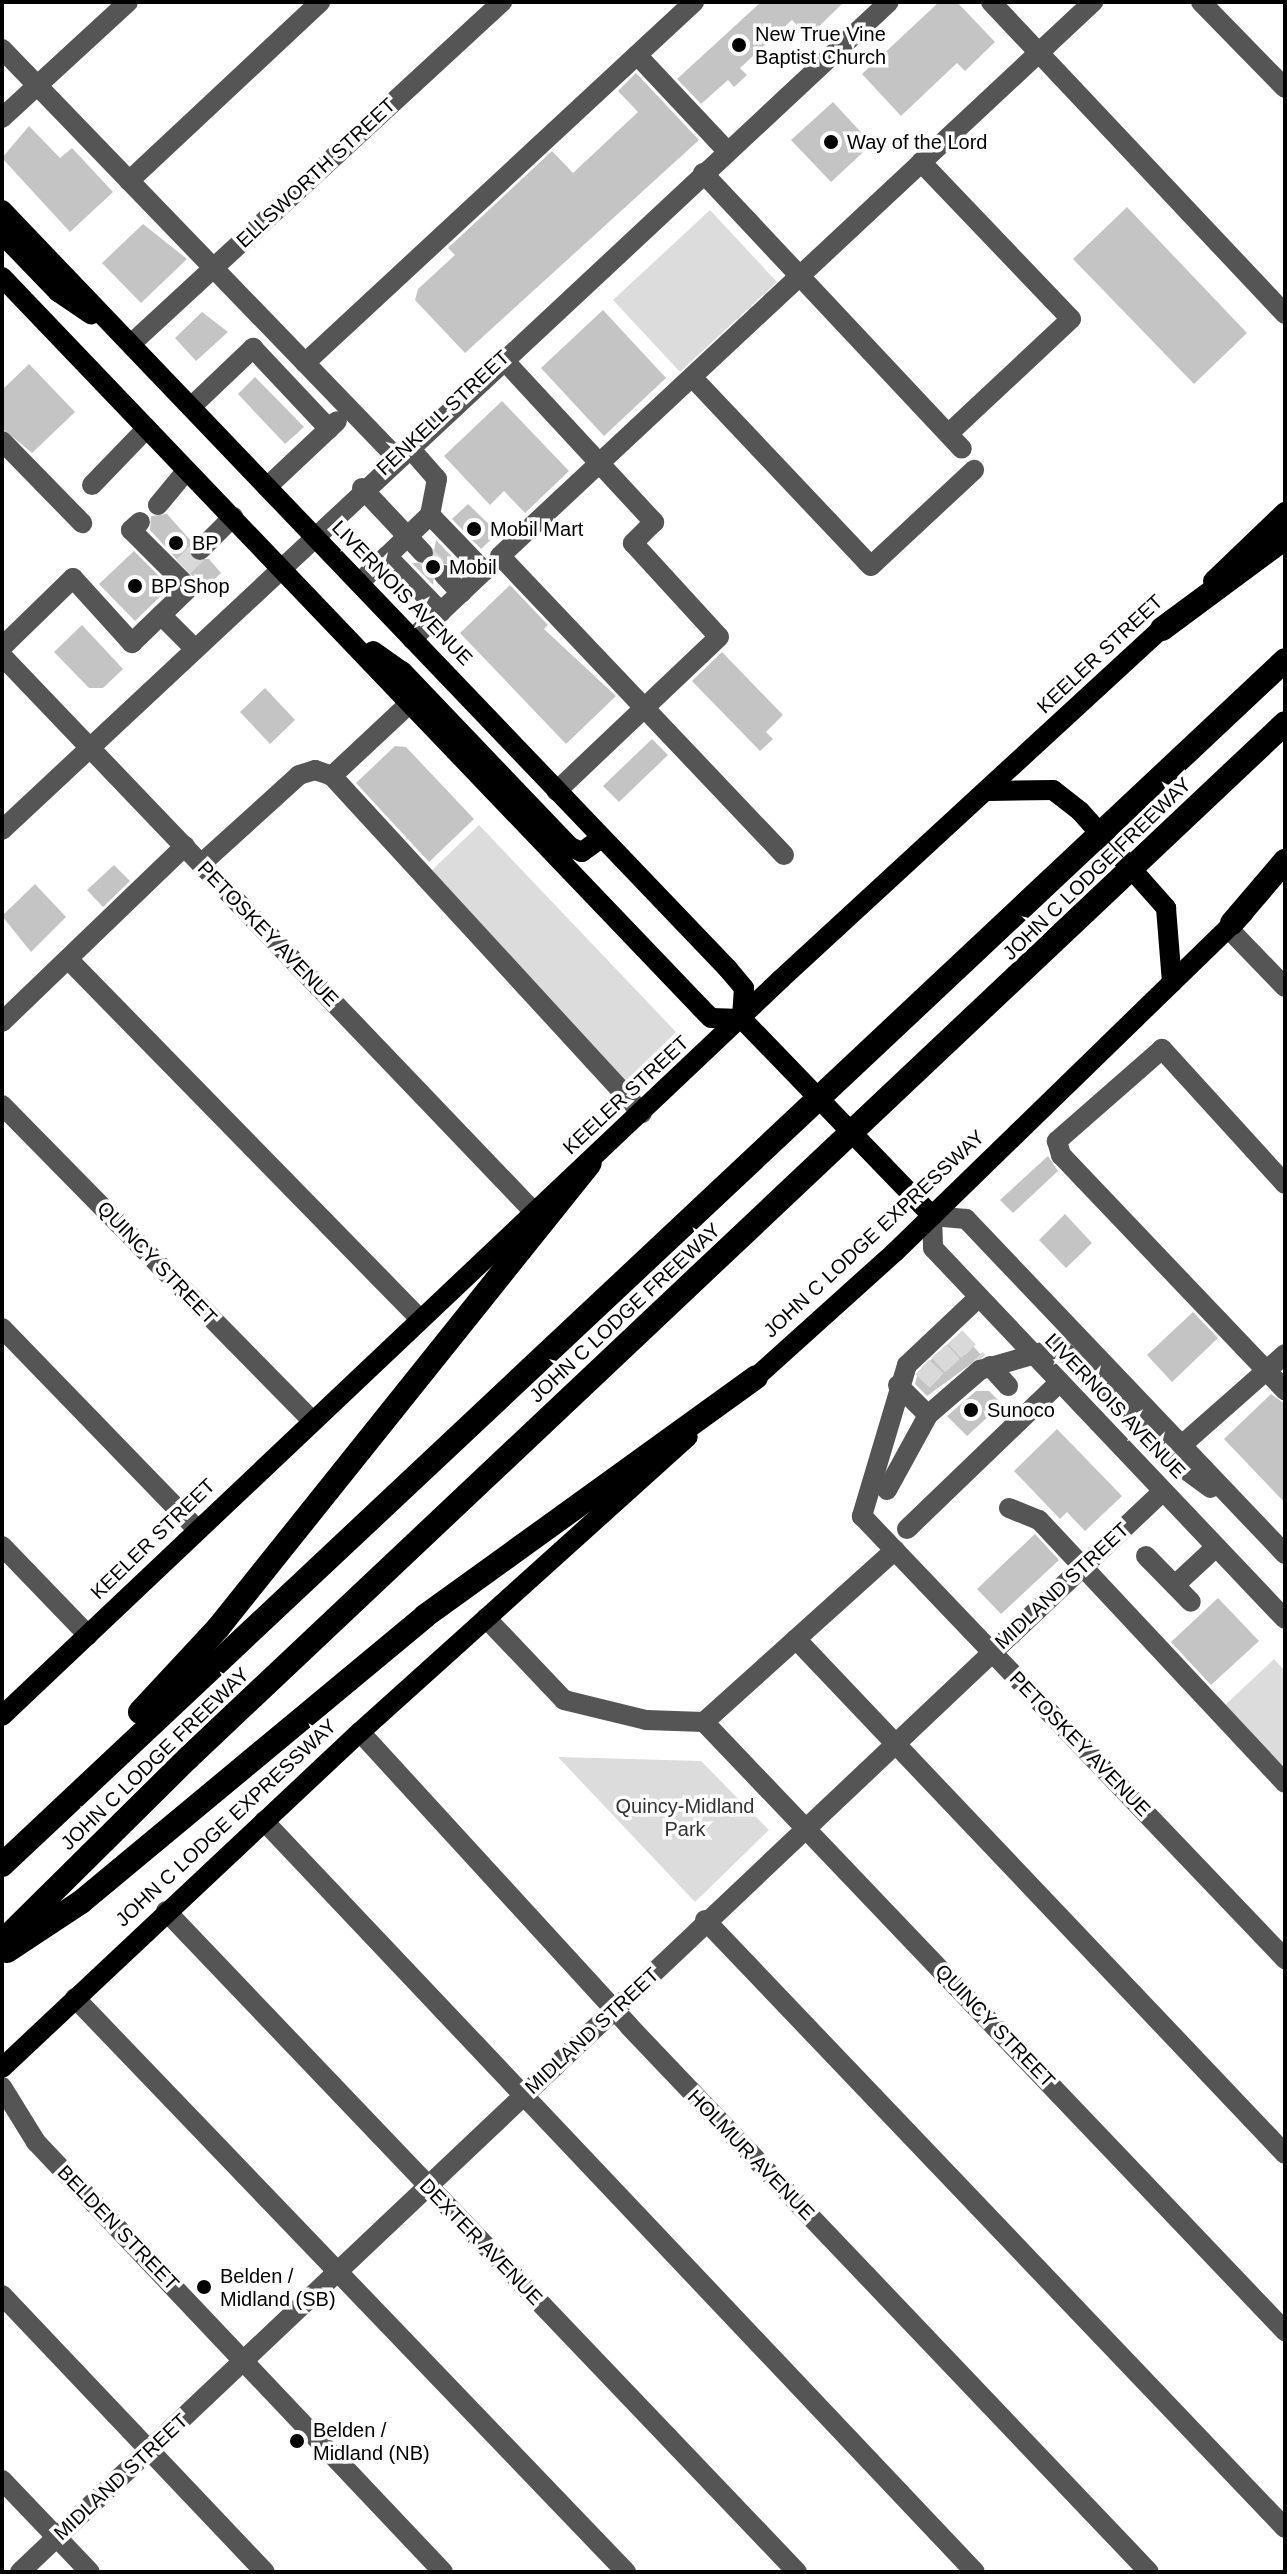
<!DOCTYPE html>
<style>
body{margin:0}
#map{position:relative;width:1287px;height:2574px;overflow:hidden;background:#fff;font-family:Helvetica,sans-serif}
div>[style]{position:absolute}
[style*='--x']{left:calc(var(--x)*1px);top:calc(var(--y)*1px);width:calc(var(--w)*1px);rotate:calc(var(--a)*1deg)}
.green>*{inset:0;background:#dcdcdc}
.building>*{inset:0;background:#c4c4c4}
.minor-tunnel>*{height:20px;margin-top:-10px;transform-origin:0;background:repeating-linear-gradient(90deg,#d9d9d9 0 20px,transparent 0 30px)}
.minor>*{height:20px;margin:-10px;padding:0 10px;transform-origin:10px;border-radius:10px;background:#555}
.major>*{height:20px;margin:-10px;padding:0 10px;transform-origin:10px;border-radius:10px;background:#000}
.highway>*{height:24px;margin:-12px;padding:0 12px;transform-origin:12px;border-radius:12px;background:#000}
.dots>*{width:22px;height:22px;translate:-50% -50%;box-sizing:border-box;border:4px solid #fff;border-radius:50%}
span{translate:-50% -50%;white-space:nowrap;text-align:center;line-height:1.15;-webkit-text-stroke:7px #fff;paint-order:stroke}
.poi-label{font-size:20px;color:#000}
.left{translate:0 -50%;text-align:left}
.street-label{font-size:20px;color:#000}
.park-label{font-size:20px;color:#333}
.frame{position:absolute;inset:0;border:4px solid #000;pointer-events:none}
</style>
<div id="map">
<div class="green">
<div style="clip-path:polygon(710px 210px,777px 282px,680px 372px,613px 300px)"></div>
<div style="clip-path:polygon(479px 825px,676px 1032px,625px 1082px,428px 874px)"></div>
<div style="clip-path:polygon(1274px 1659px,1285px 1671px,1285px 1768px,1224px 1706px)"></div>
<div style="clip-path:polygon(558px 1757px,701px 1761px,769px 1830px,695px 1902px)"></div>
</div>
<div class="building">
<div style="clip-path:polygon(761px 2px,844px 2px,808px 37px,792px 20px,740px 68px,747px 75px,734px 87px,728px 80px,701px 104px,677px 79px)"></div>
<div style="clip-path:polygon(939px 2px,957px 2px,995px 42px,965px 71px,957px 63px,901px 116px,862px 74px)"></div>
<div style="clip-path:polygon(636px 73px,699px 140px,465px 353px,415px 300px,418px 289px,455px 255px,448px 248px,552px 151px,573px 173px,638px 112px,618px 91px)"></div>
<div style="clip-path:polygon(833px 102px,872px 144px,831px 182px,791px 140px)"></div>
<div style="clip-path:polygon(29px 126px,60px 158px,72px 148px,113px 192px,70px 232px,2px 158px)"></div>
<div style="clip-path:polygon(1127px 207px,1247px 333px,1194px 384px,1073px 259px)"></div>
<div style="clip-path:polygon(143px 224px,187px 259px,141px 303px,102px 263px)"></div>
<div style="clip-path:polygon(603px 310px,666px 378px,604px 436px,541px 368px)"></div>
<div style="clip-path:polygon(202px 312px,228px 332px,196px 361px,175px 338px)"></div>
<div style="clip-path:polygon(29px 364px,75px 412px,32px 453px,2px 428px,2px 390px)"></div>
<div style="clip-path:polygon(255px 377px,304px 427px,285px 444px,238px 394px)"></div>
<div style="clip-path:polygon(502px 401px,569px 471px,525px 513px,504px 491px,490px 505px,444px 456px)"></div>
<div style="clip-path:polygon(468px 504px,498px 533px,481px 549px,452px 519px)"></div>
<div style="clip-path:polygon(167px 514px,191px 541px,190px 559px,209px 559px,221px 573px,204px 589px,150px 530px,151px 516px)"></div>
<div style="clip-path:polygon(436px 540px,457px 562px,435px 566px,433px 585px,412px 563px,432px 562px)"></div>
<div style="clip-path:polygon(134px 551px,170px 587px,135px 621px,99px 584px)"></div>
<div style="clip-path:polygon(510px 585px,548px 625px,544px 629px,616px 696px,566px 744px,460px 633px)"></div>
<div style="clip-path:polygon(82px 625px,123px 669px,103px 688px,89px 688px,54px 652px)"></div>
<div style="clip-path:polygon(722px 652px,783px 715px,766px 732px,773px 739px,760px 751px,692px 681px)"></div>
<div style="clip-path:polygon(265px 688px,295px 720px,270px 744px,240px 712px)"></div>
<div style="clip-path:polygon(652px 739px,668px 755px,619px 802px,603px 786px)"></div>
<div style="clip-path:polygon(395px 746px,406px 747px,474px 819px,429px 862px,356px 783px)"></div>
<div style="clip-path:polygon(114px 865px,130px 881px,103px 907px,87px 890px)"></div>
<div style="clip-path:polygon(35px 884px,66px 917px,31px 952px,2px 916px)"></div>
<div style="clip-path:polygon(1048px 1156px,1058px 1171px,1013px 1213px,1000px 1200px)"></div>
<div style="clip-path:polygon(1065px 1214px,1092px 1243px,1066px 1268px,1039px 1240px)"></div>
<div style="clip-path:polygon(1193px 1312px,1218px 1338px,1172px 1382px,1147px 1355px)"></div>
<div style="clip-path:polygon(961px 1332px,982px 1356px,927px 1396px,915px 1384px,918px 1372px)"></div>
<div style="clip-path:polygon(976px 1391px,989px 1391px,1002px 1404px,967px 1436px,947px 1416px)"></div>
<div style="clip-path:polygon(1271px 1394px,1285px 1404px,1285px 1503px,1224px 1439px)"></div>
<div style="clip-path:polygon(1057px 1429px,1122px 1496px,1085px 1531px,1067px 1512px,1060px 1519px,1014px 1471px)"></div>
<div style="clip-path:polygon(1035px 1534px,1059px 1560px,1001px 1614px,977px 1589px)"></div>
<div style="clip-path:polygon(1218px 1598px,1259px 1641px,1211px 1685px,1171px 1642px)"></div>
</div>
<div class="minor-tunnel">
<div style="--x:423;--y:553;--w:30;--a:46"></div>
<div style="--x:183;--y:567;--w:24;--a:-45"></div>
<div style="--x:955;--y:1337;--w:34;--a:47"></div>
<div style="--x:939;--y:1351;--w:25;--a:47"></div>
<div style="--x:922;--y:1367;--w:25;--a:43"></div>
</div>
<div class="minor">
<div style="--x:991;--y:2;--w:429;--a:46.7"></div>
<div style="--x:1201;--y:2;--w:120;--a:45.7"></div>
<div style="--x:2;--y:49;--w:567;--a:46"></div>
<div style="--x:637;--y:55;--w:132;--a:46.8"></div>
<div style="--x:2;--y:118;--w:171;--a:-42.6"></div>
<div style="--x:921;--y:162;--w:217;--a:46.3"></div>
<div style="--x:1071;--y:319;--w:168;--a:136.9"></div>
<div style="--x:703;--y:173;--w:378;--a:46.8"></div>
<div style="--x:129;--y:181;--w:262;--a:-43.1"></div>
<div style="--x:131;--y:344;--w:505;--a:-42.67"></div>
<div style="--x:502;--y:358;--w:224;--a:47.2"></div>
<div style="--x:654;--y:522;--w:30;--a:135"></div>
<div style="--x:633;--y:543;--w:127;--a:47.5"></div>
<div style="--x:719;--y:637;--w:224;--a:136.5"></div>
<div style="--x:305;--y:363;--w:531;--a:-42.86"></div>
<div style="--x:692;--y:377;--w:260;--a:46.6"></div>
<div style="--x:871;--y:566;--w:141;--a:-43"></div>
<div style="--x:191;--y:407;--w:86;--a:-43.6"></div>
<div style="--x:253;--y:348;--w:111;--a:46.8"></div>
<div style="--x:2;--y:441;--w:115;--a:45.7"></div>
<div style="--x:408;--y:446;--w:44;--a:48.7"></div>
<div style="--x:437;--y:479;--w:37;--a:101"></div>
<div style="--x:92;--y:485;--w:79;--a:-46"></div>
<div style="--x:267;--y:487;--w:96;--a:-43.3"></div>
<div style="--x:362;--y:488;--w:89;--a:46.8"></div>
<div style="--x:158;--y:505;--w:45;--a:-50.4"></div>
<div style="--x:200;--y:550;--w:47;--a:-45"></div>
<div style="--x:387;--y:556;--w:78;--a:46"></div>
<div style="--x:444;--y:575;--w:25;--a:47"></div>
<div style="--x:359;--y:583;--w:98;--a:-43.8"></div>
<div style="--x:430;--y:515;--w:78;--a:46"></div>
<div style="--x:484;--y:571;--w:99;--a:136.6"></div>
<div style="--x:161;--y:615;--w:45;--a:45"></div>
<div style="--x:2;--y:647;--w:99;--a:-44.2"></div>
<div style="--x:73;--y:578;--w:88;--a:47.8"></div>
<div style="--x:132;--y:643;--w:79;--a:-44"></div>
<div style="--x:189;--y:588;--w:82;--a:-135"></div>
<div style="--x:131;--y:530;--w:12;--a:-42"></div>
<div style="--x:2;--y:656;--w:770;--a:46.26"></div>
<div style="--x:332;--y:776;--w:107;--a:-43.1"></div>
<div style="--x:2;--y:830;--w:1213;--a:-43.03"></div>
<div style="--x:784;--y:855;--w:412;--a:-133.5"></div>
<div style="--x:500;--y:556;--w:812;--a:-43.05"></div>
<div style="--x:201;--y:864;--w:132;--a:-42.2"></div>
<div style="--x:299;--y:775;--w:17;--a:-17"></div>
<div style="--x:315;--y:770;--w:18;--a:19"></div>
<div style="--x:332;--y:776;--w:458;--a:47.4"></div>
<div style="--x:1228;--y:928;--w:82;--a:46"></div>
<div style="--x:68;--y:959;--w:503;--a:45.64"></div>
<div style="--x:2;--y:1022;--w:254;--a:-43.9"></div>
<div style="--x:2;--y:1105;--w:443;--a:45.5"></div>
<div style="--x:1285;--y:1184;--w:183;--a:-132.3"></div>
<div style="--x:1162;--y:1049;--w:140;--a:138.8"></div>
<div style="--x:1057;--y:1141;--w:15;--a:74"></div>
<div style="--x:1061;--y:1155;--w:325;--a:46.4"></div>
<div style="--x:979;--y:1297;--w:99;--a:136.6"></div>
<div style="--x:907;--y:1365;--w:158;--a:106.6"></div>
<div style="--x:862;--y:1516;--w:613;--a:46.32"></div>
<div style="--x:2;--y:1328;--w:281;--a:45.9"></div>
<div style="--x:990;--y:1366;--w:27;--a:48"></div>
<div style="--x:898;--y:1385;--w:42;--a:45"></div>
<div style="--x:928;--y:1415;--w:69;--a:-40.9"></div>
<div style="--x:980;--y:1370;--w:83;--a:-16"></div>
<div style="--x:1060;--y:1347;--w:168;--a:44.8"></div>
<div style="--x:1179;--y:1465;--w:39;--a:36"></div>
<div style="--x:1183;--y:1444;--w:136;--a:-41.4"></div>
<div style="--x:887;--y:1490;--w:85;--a:-61.3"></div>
<div style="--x:1009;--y:1508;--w:32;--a:22"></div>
<div style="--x:1039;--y:1520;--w:360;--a:46.9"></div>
<div style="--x:907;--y:1529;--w:212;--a:-43.9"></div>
<div style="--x:2;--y:1546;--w:124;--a:46"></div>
<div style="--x:1285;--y:1554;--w:463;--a:-133.6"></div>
<div style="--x:966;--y:1219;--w:34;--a:-175"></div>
<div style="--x:932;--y:1216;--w:32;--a:88"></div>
<div style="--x:933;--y:1248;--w:511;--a:46.51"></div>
<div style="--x:1146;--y:1556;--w:64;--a:45.6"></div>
<div style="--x:1175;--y:1585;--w:56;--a:-42.8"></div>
<div style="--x:486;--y:1618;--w:113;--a:46.4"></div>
<div style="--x:564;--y:1700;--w:84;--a:13.7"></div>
<div style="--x:646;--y:1720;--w:58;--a:2"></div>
<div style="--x:796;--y:1639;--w:710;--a:46.48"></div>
<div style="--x:704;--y:1722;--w:842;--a:46.35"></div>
<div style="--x:704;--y:1722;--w:257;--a:-42"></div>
<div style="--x:360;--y:1732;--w:398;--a:47.5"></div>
<div style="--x:629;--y:2026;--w:754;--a:46.4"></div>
<div style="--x:264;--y:1821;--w:1034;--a:46.57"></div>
<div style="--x:166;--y:1911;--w:914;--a:46.33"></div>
<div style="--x:705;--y:1920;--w:840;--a:46.35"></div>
<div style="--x:75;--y:1998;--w:796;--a:46.17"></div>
<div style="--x:2;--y:2087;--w:65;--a:58.3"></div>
<div style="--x:36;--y:2142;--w:592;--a:46.57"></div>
<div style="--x:2;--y:2295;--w:382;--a:46.5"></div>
<div style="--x:2;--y:2480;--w:127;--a:46.3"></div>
<div style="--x:20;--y:2572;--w:1573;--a:-43.4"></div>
</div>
<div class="major">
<div style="--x:2;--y:210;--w:1050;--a:46.27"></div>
<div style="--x:728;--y:969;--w:25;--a:50"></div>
<div style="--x:744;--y:988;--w:31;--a:94"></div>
<div style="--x:2;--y:234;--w:81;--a:46"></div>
<div style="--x:58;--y:292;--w:40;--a:34"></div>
<div style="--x:2;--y:277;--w:1011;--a:46.28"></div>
<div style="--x:701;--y:1008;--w:14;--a:45"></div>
<div style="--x:711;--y:1018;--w:31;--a:2"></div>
<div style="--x:742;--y:1019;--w:274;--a:46"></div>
<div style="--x:1213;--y:581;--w:100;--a:-43.8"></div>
<div style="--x:373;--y:651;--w:35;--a:35"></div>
<div style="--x:402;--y:671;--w:243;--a:46.3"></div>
<div style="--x:570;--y:847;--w:13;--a:23"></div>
<div style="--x:582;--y:852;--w:24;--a:-36"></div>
<div style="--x:988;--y:791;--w:65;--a:-0.9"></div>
<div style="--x:1053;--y:790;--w:34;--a:38"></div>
<div style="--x:1080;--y:811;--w:130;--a:48.4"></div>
<div style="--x:1166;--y:908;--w:75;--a:85.4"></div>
<div style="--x:745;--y:1387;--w:202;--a:-42"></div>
<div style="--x:895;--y:1252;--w:487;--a:-44.2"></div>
<div style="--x:2;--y:1716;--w:1072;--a:-43.41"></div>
<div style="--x:781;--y:979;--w:531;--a:-42.64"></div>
<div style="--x:2;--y:2068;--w:491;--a:-43.2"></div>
<div style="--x:360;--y:1732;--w:441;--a:-42"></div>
</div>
<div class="highway">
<div style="--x:1162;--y:629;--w:153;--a:-36.5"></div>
<div style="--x:1232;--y:923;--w:82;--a:-49.5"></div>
<div style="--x:140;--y:1712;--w:115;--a:-47.1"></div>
<div style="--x:218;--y:1628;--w:595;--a:-51.34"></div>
<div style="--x:2;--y:1865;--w:1760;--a:-43.2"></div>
<div style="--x:2;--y:1942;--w:262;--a:-44.7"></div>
<div style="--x:188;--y:1758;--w:1508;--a:-43.33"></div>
<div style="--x:7;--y:1951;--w:89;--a:-33.5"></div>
<div style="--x:81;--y:1902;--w:447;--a:-39.7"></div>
<div style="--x:425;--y:1616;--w:408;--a:-35.8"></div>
</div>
<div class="dots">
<div style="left:739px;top:45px;background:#000"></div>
<div style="left:831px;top:142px;background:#000"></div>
<div style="left:474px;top:529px;background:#000"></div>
<div style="left:176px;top:543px;background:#000"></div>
<div style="left:433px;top:567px;background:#000"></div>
<div style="left:135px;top:586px;background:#000"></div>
<div style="left:971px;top:1410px;background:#000"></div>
<div style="left:204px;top:2287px;background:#000"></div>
<div style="left:297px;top:2441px;background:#000"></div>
</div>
<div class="poi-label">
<span class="left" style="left:755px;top:46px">New True Vine<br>Baptist Church</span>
<span class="left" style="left:847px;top:142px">Way of the Lord</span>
<span class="left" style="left:490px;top:529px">Mobil Mart</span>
<span class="left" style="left:192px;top:543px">BP</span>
<span class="left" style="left:449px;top:567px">Mobil</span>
<span class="left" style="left:151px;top:586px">BP Shop</span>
<span class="left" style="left:987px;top:1410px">Sunoco</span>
<span class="left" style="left:220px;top:2288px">Belden /<br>Midland (SB)</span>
<span class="left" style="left:313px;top:2442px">Belden /<br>Midland (NB)</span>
</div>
<div class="street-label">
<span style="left:316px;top:173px;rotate:-43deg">ELLSWORTH STREET</span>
<span style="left:443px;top:413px;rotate:-43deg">FENKELL STREET</span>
<span style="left:402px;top:593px;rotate:46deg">LIVERNOIS AVENUE</span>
<span style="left:1100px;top:654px;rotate:-43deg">KEELER STREET</span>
<span style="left:1097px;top:869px;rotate:-44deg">JOHN C LODGE FREEWAY</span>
<span style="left:268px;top:934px;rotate:46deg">PETOSKEY AVENUE</span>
<span style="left:626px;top:1095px;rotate:-43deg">KEELER STREET</span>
<span style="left:874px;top:1234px;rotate:-43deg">JOHN C LODGE EXPRESSWAY</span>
<span style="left:157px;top:1263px;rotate:46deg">QUINCY STREET</span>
<span style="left:625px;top:1313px;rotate:-43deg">JOHN C LODGE FREEWAY</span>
<span style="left:1115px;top:1406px;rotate:46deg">LIVERNOIS AVENUE</span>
<span style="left:153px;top:1539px;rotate:-44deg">KEELER STREET</span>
<span style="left:1062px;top:1586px;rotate:-43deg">MIDLAND STREET</span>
<span style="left:1080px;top:1744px;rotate:46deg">PETOSKEY AVENUE</span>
<span style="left:155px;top:1759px;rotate:-44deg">JOHN C LODGE FREEWAY</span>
<span style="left:226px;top:1823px;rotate:-43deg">JOHN C LODGE EXPRESSWAY</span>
<span style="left:995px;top:2026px;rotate:46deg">QUINCY STREET</span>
<span style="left:592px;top:2031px;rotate:-43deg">MIDLAND STREET</span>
<span style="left:751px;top:2155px;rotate:46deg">HOLMUR AVENUE</span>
<span style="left:118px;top:2228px;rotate:46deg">BELDEN STREET</span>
<span style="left:481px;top:2242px;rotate:46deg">DEXTER AVENUE</span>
<span style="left:121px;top:2477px;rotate:-43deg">MIDLAND STREET</span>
</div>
<div class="park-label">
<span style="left:685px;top:1818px">Quincy-Midland<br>Park</span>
</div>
<div class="frame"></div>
</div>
